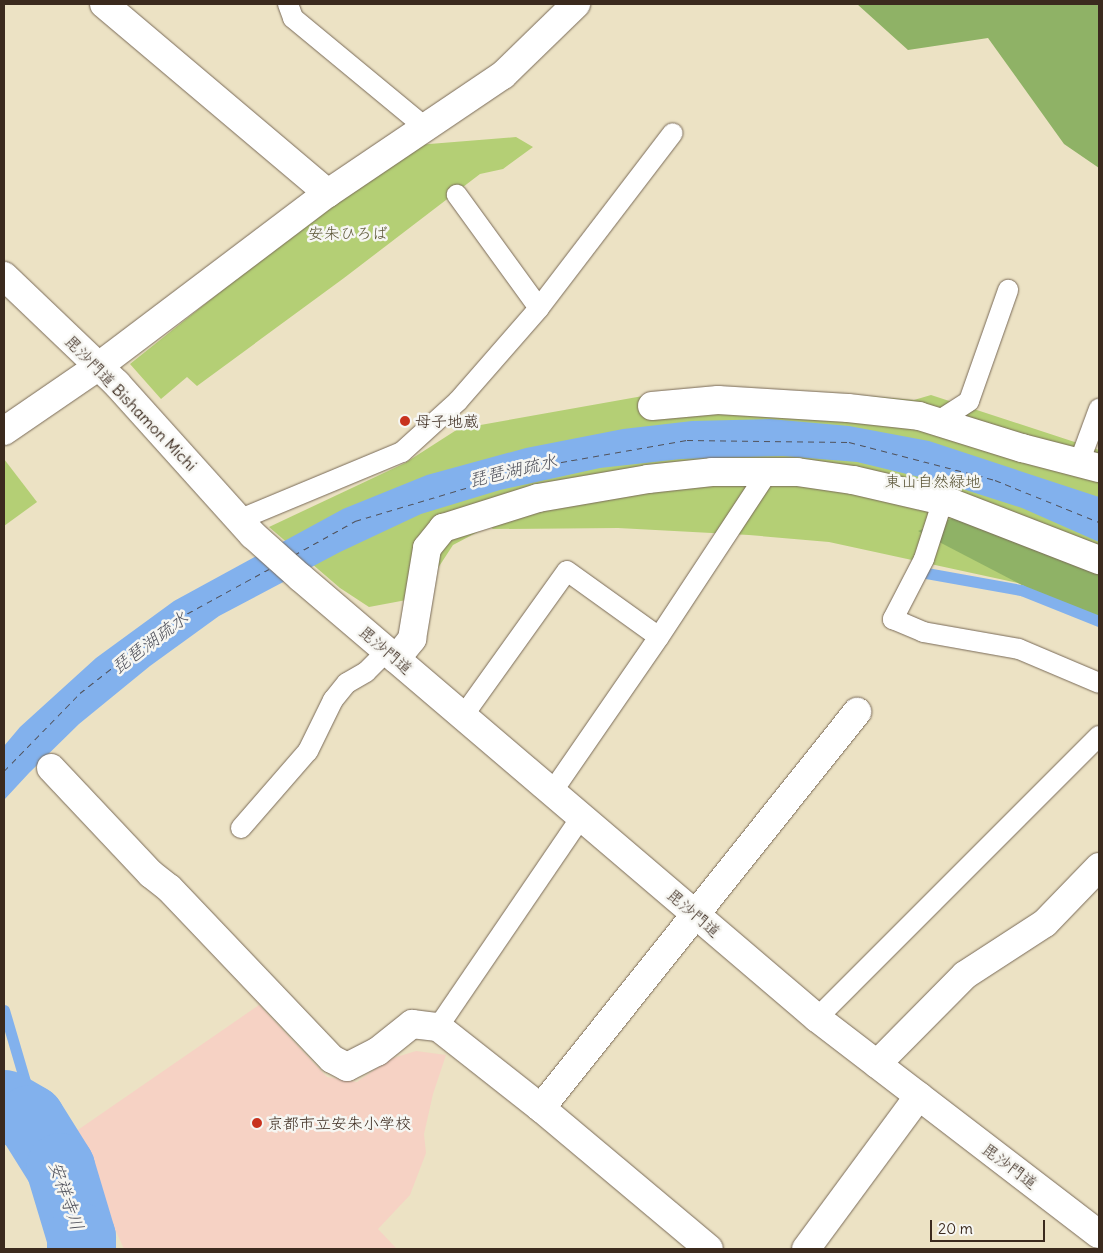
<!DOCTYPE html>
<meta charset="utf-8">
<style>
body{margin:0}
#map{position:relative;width:1103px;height:1253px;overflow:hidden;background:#ece2c4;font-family:Delius,"Klee One",sans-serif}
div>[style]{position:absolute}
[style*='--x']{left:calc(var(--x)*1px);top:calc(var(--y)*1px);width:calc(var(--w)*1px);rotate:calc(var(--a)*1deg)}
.built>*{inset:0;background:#f6d2c4}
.green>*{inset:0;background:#b4cf75}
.forest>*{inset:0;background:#8fb266}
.water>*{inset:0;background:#82b1ed}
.stream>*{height:11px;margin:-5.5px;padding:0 5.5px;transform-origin:5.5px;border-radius:5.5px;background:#82b1ed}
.river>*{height:69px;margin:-34.5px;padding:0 34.5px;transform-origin:34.5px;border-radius:34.5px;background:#82b1ed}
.ferry>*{height:1px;margin-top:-0.5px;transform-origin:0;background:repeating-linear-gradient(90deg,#50525c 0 6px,transparent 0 11px)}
.roads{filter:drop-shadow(0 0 1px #796a58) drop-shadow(0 0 1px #796a58)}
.service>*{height:20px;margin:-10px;padding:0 10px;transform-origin:10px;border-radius:10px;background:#fff}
.minor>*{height:28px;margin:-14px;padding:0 14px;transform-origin:14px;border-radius:14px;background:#fff}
.dots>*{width:14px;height:14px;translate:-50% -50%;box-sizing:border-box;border:2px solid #f6f6f2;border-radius:50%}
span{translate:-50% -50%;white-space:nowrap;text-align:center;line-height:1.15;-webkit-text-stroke:5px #f6f6f2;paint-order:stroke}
.park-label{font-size:16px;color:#595334}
.street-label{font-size:16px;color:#3b2a1e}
.poi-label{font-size:16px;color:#3b2a1e}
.left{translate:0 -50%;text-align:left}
.water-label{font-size:18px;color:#50525c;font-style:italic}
.frame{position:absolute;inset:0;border:5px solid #3b2a1e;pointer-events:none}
.scale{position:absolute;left:930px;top:1220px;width:115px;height:22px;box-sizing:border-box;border:2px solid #3b2a1e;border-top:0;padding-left:6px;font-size:15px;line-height:18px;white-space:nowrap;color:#3b2a1e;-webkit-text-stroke:4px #f6f6f2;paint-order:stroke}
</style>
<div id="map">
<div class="built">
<div style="clip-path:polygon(259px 1005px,327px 1077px,357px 1082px,390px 1059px,416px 1051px,446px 1055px,433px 1094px,424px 1134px,426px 1153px,410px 1195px,378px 1229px,397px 1249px,124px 1249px,72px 1134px)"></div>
</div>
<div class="green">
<div style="clip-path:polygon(516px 137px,533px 147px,503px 169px,480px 174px,344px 278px,197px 386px,187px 377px,161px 399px,130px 364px,325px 208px,417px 145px)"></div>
<div style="clip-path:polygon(764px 392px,835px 393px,914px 400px,931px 395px,1099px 450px,1099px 615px,1018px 583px,829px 542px,749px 535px,618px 528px,493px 529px,489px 526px,453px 545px,438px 568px,433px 595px,369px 607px,340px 588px,269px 527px,405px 463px,458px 429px,643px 396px)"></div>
<div style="clip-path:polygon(4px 459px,37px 502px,4px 526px)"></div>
</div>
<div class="forest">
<div style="clip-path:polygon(857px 4px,1099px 4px,1099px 168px,1064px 144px,988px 38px,908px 50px)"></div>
<div style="clip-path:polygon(956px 517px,1099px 569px,1099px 625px,918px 531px)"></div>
</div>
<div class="water">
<div style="clip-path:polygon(770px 419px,849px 426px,929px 441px,1099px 497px,1099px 542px,1022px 508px,944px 483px,857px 462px,783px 456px,681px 459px,600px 468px,500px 490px,421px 514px,340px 552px,219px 616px,150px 666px,79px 724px,29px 773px,4px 800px,4px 746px,20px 727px,96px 658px,174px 601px,343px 509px,427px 475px,526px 448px,623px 429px,692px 421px)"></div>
</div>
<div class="stream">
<div style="--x:915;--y:571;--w:108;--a:10.2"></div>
<div style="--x:1021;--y:590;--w:84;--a:21.7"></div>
<div style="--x:4;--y:1010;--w:96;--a:73.6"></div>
<div style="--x:31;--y:1102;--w:17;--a:93"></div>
</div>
<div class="river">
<div style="--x:4;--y:1104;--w:30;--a:30"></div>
<div style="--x:30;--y:1119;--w:57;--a:58"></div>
<div style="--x:60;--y:1167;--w:73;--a:73.3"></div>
<div style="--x:81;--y:1237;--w:12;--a:90"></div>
</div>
<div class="ferry">
<div style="--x:294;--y:555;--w:70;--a:-29.1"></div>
<div style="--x:355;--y:521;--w:192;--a:-16.6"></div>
<div style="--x:539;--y:466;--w:150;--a:-10"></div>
<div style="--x:687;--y:440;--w:162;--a:0.7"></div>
<div style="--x:849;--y:442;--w:151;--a:14.6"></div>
<div style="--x:995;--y:480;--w:112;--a:22"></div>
<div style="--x:4;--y:771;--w:109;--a:-45.7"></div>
<div style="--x:80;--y:693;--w:112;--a:-38.1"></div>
<div style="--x:168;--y:624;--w:115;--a:-28.6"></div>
</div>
<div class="roads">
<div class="service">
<div style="--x:288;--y:4;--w:15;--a:70"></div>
<div style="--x:293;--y:18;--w:173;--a:39.6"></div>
<div style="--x:539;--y:308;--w:220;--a:-52.6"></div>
<div style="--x:937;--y:422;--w:38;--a:-33"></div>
<div style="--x:969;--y:401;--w:118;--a:-70.6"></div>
<div style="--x:1079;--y:463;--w:58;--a:-69.7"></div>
<div style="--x:943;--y:500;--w:62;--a:107.9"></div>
<div style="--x:924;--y:559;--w:68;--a:117.3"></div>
<div style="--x:893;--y:619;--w:33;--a:23"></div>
<div style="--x:923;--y:632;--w:97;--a:10"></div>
<div style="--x:1019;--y:649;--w:87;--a:23"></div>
<div style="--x:241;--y:519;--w:174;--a:-22.6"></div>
<div style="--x:402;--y:452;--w:76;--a:-42.3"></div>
<div style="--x:458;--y:401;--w:123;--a:-48.9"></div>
<div style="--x:539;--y:308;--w:140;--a:-126"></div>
<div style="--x:463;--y:716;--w:178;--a:-54.4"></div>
<div style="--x:567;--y:571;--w:113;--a:35.7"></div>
<div style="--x:552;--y:792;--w:188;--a:-55.4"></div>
<div style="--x:659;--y:637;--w:196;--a:-56.6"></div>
<div style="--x:241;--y:828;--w:102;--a:-49"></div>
<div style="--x:308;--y:751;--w:57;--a:-63.9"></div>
<div style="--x:333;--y:700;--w:22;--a:-51"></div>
<div style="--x:347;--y:683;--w:22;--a:-30"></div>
<div style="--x:366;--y:672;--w:30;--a:-45"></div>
<div style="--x:817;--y:1018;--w:399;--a:-45"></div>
<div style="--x:438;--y:1027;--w:254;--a:-55.7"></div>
</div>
<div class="minor">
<div style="--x:104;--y:4;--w:293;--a:40.2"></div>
<div style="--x:4;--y:276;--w:156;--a:43.7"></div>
<div style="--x:117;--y:384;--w:203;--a:48"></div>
<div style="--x:253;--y:535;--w:63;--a:41.8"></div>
<div style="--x:300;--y:577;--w:680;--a:40.46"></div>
<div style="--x:817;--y:1018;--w:355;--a:37.5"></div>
<div style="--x:652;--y:406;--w:66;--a:-5.2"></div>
<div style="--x:718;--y:400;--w:130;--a:3.5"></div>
<div style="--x:848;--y:408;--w:71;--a:6.4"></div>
<div style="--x:919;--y:416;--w:108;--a:17.3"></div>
<div style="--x:1022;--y:448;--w:80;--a:14.6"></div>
<div style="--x:4;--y:431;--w:115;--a:-34.4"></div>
<div style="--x:99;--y:366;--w:287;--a:-37.1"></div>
<div style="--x:328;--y:193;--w:211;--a:-34"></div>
<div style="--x:503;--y:75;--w:102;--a:-44.2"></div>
<div style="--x:396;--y:659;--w:26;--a:-51"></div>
<div style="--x:412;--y:639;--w:92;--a:-80.6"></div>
<div style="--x:427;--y:548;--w:26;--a:-51"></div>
<div style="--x:443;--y:528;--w:100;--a:-17.5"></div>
<div style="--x:538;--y:498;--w:112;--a:-9.8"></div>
<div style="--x:648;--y:479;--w:64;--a:-6.2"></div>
<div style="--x:712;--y:472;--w:85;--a:0"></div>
<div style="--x:797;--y:472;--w:57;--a:8.1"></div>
<div style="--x:853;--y:480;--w:102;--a:13.1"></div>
<div style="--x:952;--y:503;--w:158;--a:21.2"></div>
<div style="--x:51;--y:768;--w:146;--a:46.7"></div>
<div style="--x:151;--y:874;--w:23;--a:38"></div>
<div style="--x:169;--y:888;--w:236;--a:46.4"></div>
<div style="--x:332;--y:1059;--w:17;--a:28"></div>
<div style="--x:347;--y:1067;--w:34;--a:-27"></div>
<div style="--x:377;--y:1052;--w:45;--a:-38.7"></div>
<div style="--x:412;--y:1024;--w:26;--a:7"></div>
<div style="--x:438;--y:1027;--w:131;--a:38.2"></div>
<div style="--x:541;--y:1108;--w:219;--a:40"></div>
<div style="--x:877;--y:1064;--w:125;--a:-45.3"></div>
<div style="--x:965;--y:975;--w:95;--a:-33"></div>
<div style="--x:1045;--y:923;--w:78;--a:-46"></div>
<div style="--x:541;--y:1108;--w:507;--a:-51.41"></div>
<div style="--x:806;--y:1249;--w:190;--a:-53.6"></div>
</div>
</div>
<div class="dots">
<div style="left:405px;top:421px;background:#c8321e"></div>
<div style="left:257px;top:1123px;background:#c8321e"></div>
</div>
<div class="park-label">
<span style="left:348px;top:233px">安朱ひろば</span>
<span style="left:933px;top:481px">東山自然緑地</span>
</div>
<div class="street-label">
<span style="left:131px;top:403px;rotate:46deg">毘沙門道 Bishamon Michi</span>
<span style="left:386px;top:650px;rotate:41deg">毘沙門道</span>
<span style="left:694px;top:913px;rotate:41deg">毘沙門道</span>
<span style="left:1010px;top:1166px;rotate:37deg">毘沙門道</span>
</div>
<div class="poi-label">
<span class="left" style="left:415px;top:421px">母子地蔵</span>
<span class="left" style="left:267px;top:1123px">京都市立安朱小学校</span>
</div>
<div class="water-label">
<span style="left:513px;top:471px;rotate:-13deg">琵琶湖疏水</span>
<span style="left:150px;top:643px;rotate:-37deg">琵琶湖疏水</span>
<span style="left:66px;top:1196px;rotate:71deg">安祥寺川</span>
</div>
<div class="frame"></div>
<div class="scale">20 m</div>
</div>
